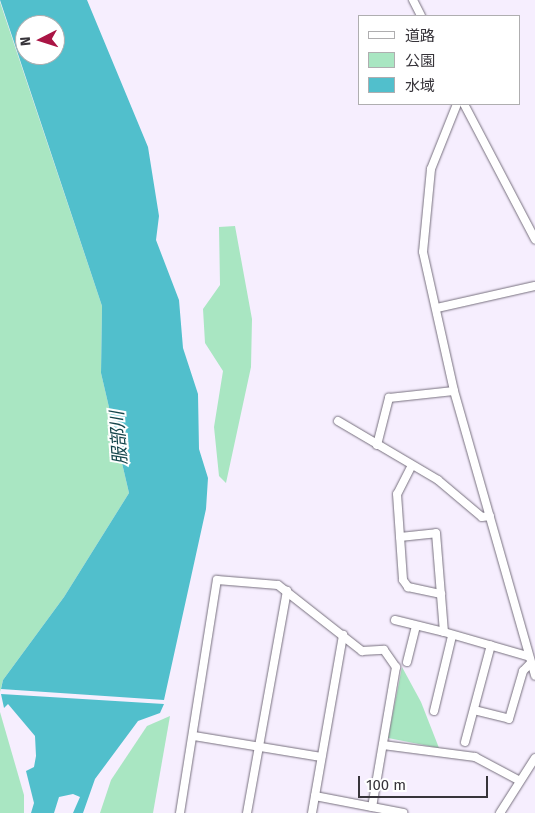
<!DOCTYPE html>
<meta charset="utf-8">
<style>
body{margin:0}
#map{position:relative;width:535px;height:813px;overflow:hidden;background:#f6eefe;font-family:"Fira Sans","Noto Sans JP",sans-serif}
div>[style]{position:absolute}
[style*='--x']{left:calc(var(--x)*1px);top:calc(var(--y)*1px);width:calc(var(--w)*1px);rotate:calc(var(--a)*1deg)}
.green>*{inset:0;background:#a9e6c2}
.water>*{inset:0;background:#51bfcc}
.roads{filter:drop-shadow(0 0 1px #77707e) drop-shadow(0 0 1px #77707e)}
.street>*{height:8px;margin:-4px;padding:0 4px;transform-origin:4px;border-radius:4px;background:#fff}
span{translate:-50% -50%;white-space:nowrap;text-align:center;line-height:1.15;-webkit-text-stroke:4px #fff;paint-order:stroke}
.water-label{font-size:18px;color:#14454b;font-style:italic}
.legend{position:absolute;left:358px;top:15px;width:162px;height:90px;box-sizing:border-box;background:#fff;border:1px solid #afaeb0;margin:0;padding:6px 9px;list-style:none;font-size:15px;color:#37343a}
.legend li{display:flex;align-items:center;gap:10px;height:25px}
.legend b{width:25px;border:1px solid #afaeb0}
.north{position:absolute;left:15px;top:15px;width:50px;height:50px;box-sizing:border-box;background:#fff;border:1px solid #afaeb0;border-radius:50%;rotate:265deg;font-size:14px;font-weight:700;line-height:20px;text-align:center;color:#37343a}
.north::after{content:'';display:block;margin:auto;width:18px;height:22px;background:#aa1545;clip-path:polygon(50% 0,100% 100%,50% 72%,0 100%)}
.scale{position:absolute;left:358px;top:776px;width:130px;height:22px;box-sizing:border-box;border:2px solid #37343a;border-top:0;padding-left:6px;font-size:15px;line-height:18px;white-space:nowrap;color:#37343a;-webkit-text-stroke:4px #fff;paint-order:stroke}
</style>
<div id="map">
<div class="green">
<div style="clip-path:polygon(0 2px,102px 306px,101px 373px,129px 493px,64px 597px,3px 680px,0 692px)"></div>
<div style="clip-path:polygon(235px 226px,252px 319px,251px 367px,226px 483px,219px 476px,214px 427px,223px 371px,205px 343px,203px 309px,220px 285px,219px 227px)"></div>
<div style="clip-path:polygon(402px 667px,421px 702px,439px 748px,388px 738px)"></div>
<div style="clip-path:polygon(0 712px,24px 795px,24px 813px,0 813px)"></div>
<div style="clip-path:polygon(170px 716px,153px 813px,100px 813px,111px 780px,147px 726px)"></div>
</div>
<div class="water">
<div style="clip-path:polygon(evenodd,0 0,87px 0,148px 147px,159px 216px,156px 240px,179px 300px,183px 348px,198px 394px,199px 449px,208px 478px,206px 509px,164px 700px,1px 689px,3px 680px,64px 597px,129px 493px,101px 373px,102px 306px,0 0,25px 25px,55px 25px,55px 55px,25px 55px,25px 25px)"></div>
<div style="clip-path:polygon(1px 694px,164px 704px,160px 713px,138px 721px,95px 779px,83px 813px,73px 813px,80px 797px,73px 794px,59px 797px,54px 813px,31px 813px,34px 803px,26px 771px,34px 767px,36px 756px,35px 736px,8px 704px,4px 708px)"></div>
</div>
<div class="roads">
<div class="street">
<div style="--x:413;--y:0;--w:18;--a:63"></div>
<div style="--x:457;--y:104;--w:70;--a:111.8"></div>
<div style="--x:431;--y:169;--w:83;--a:95.5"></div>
<div style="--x:423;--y:252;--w:142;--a:77.4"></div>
<div style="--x:454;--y:391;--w:296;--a:74.1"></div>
<div style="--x:464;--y:104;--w:153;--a:62.3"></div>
<div style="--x:437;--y:308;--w:100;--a:-12.7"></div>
<div style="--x:338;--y:421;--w:116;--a:30.5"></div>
<div style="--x:438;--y:480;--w:57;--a:40.1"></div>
<div style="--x:482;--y:517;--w:8;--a:-7"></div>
<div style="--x:377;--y:445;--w:49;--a:-75.7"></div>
<div style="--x:389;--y:398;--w:65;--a:-6.1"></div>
<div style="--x:411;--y:467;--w:30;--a:117"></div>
<div style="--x:397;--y:494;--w:86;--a:86"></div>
<div style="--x:403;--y:580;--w:9;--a:54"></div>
<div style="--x:408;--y:587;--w:34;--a:12"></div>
<div style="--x:400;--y:537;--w:36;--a:-6"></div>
<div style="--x:436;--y:533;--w:99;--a:85.4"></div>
<div style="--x:444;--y:632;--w:86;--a:16.1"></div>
<div style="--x:395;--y:620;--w:50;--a:13.8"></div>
<div style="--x:407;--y:662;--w:37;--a:-76"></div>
<div style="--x:474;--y:710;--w:36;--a:14"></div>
<div style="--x:509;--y:719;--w:50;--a:-73.7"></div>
<div style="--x:523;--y:671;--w:10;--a:-45"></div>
<div style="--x:434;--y:711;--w:77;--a:-76.5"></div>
<div style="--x:194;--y:736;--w:129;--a:9.4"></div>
<div style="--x:465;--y:742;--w:100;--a:-75"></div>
<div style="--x:383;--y:745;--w:93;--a:7.4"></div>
<div style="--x:475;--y:757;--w:49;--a:28.1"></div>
<div style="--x:315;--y:796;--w:90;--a:10.9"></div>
<div style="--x:180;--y:813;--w:236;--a:-81"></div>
<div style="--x:217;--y:580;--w:61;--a:4.7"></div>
<div style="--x:278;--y:585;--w:107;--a:38.2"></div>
<div style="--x:362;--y:651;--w:22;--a:-3"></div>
<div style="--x:384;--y:650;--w:21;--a:55"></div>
<div style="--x:396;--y:667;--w:142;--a:99.7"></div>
<div style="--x:247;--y:813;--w:226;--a:-79.8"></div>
<div style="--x:312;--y:813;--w:181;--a:-80.1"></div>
<div style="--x:500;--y:813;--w:65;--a:-57.5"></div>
</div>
</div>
<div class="water-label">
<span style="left:119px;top:438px;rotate:-94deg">服部川</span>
</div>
<ul class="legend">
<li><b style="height:6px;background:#fff"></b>道路</li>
<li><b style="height:14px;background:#a9e6c2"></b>公園</li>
<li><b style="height:14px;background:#51bfcc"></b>水域</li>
</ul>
<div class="north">N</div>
<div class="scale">100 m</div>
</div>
